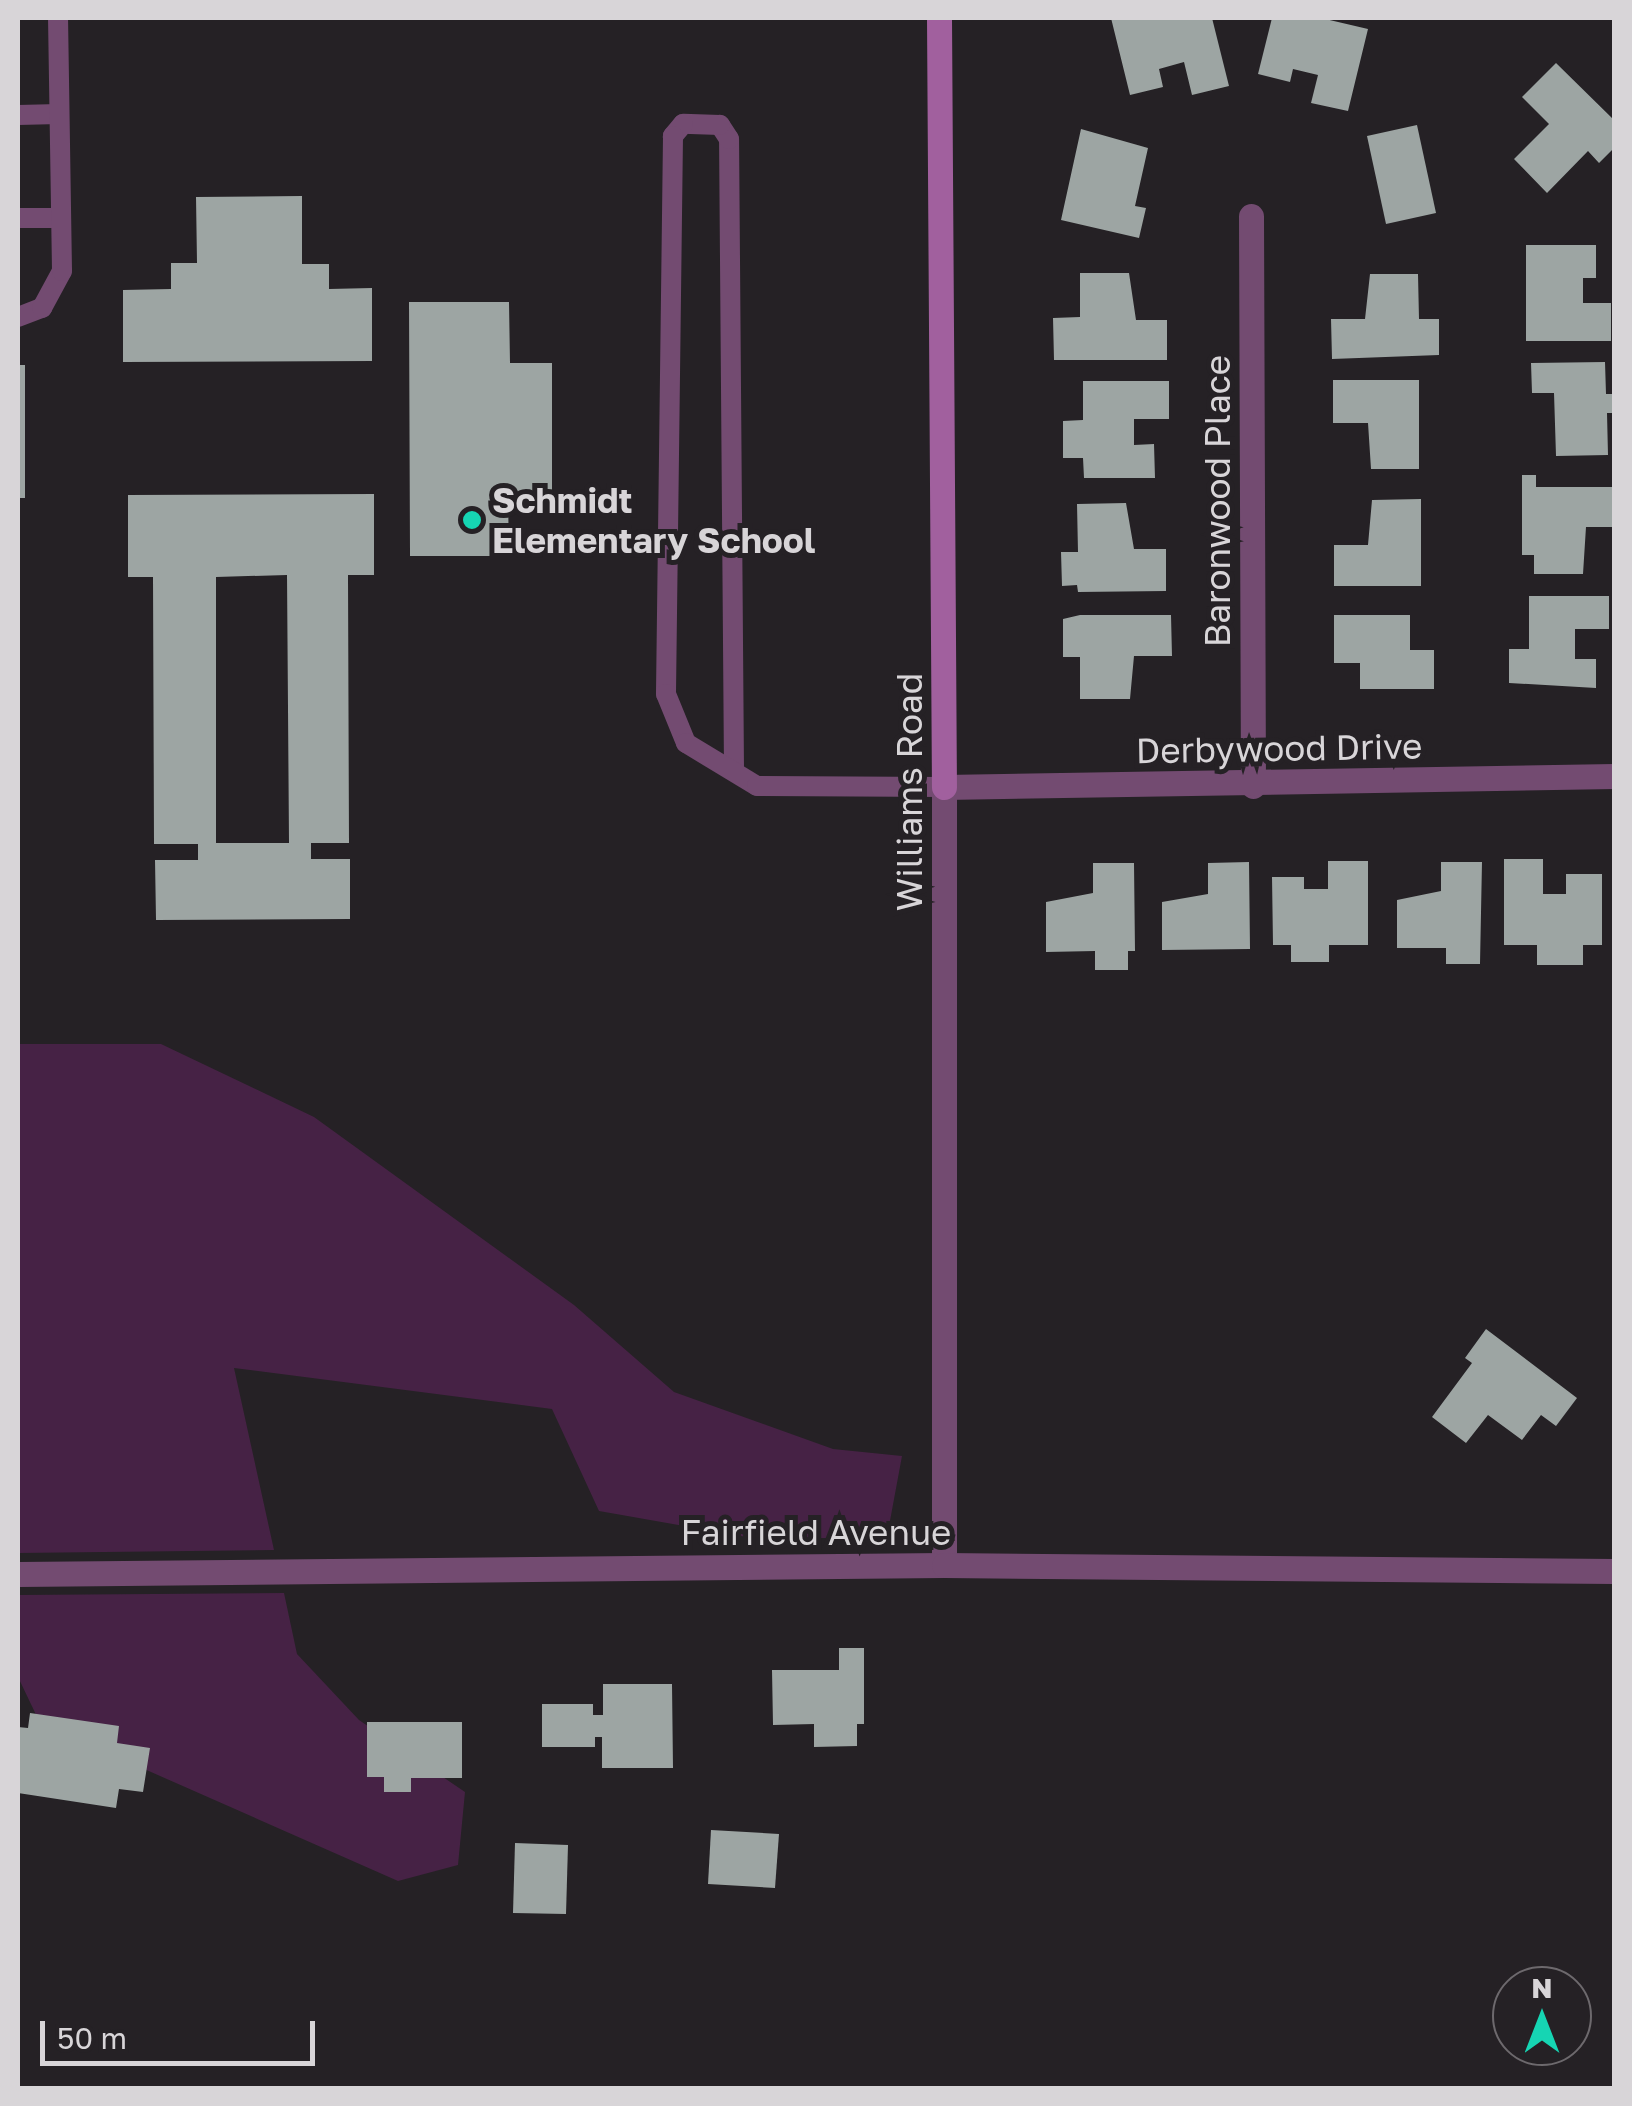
<!DOCTYPE html>
<style>
body{margin:0}
#map{position:relative;width:1632px;height:2106px;overflow:hidden;background:#252125;font-family:"Golos Text",sans-serif}
div>[style]{position:absolute}
[style*='--x']{left:calc(var(--x)*1px);top:calc(var(--y)*1px);width:calc(var(--w)*1px);rotate:calc(var(--a)*1deg)}
.green>*{inset:0;background:#462245}
.building>*{inset:0;background:#9da5a3}
.lane>*{height:20px;margin:-10px;padding:0 10px;transform-origin:10px;border-radius:10px;background:#734b71}
.street>*{height:25px;margin:-12.5px;padding:0 12.5px;transform-origin:12.5px;border-radius:12.5px;background:#734b71}
.secondary>*{height:25px;margin:-12.5px;padding:0 12.5px;transform-origin:12.5px;border-radius:12.5px;background:#a1609e}
.dots>*{width:28px;height:28px;translate:-50% -50%;box-sizing:border-box;border:5px solid #252125;border-radius:50%}
span{translate:-50% -50%;white-space:nowrap;text-align:center;line-height:1.15;-webkit-text-stroke:10px #252125;paint-order:stroke}
.poi-label{font-size:35px;color:#d8d5d8;font-weight:700}
.left{translate:0 -50%;text-align:left}
.street-label{font-size:35px;color:#d8d5d8}
.frame{position:absolute;inset:0;border:20px solid #d8d5d8;pointer-events:none}
.north{position:absolute;left:1492px;top:1966px;width:100px;height:100px;box-sizing:border-box;background:#252125;border:2px solid #6d696d;border-radius:50%;rotate:0deg;font-size:28px;font-weight:700;line-height:40px;text-align:center;color:#d8d5d8}
.north::after{content:'';display:block;margin:auto;width:35px;height:45px;background:#16d5b3;clip-path:polygon(50% 0,100% 100%,50% 72%,0 100%)}
.scale{position:absolute;left:40px;top:2021px;width:275px;height:45px;box-sizing:border-box;border:5px solid #d8d5d8;border-top:0;padding-left:12px;font-size:30px;line-height:35px;white-space:nowrap;color:#d8d5d8;-webkit-text-stroke:8px #252125;paint-order:stroke}
</style>
<div id="map">
<div class="green">
<div style="clip-path:polygon(18px 1044px,161px 1044px,314px 1117px,574px 1305px,674px 1392px,833px 1449px,902px 1456px,887px 1537px,758px 1539px,599px 1511px,552px 1409px,234px 1368px,274px 1550px,18px 1553px)"></div>
<div style="clip-path:polygon(284px 1593px,297px 1654px,359px 1720px,465px 1792px,458px 1865px,398px 1881px,40px 1723px,18px 1677px,18px 1595px)"></div>
</div>
<div class="building">
<div style="clip-path:polygon(1111px 18px,1212px 18px,1229px 86px,1192px 95px,1184px 62px,1159px 69px,1163px 87px,1130px 95px)"></div>
<div style="clip-path:polygon(1272px 18px,1321px 18px,1368px 29px,1348px 111px,1311px 103px,1318px 75px,1293px 69px,1290px 82px,1258px 74px)"></div>
<div style="clip-path:polygon(1556px 63px,1614px 120px,1614px 148px,1599px 163px,1588px 151px,1547px 193px,1514px 159px,1549px 124px,1522px 97px)"></div>
<div style="clip-path:polygon(1417px 125px,1436px 213px,1386px 224px,1367px 136px)"></div>
<div style="clip-path:polygon(1081px 129px,1148px 148px,1135px 206px,1146px 208px,1139px 238px,1061px 220px)"></div>
<div style="clip-path:polygon(302px 196px,302px 264px,329px 264px,329px 289px,372px 288px,372px 361px,123px 362px,123px 290px,171px 289px,171px 263px,197px 263px,196px 197px)"></div>
<div style="clip-path:polygon(1526px 245px,1596px 245px,1596px 278px,1583px 278px,1583px 303px,1611px 303px,1611px 341px,1526px 341px)"></div>
<div style="clip-path:polygon(1080px 273px,1129px 273px,1136px 320px,1167px 320px,1167px 360px,1054px 360px,1053px 318px,1080px 317px)"></div>
<div style="clip-path:polygon(1370px 274px,1418px 274px,1419px 319px,1439px 319px,1439px 355px,1332px 359px,1331px 319px,1365px 319px)"></div>
<div style="clip-path:polygon(409px 302px,509px 302px,510px 363px,552px 363px,552px 496px,508px 496px,509px 556px,410px 556px)"></div>
<div style="clip-path:polygon(1605px 362px,1606px 394px,1614px 394px,1614px 413px,1607px 413px,1608px 455px,1556px 456px,1554px 393px,1532px 393px,1531px 363px)"></div>
<div style="clip-path:polygon(18px 365px,25px 365px,25px 498px,18px 498px)"></div>
<div style="clip-path:polygon(1333px 380px,1419px 380px,1419px 469px,1371px 469px,1368px 423px,1333px 423px)"></div>
<div style="clip-path:polygon(1083px 381px,1169px 381px,1169px 419px,1134px 419px,1134px 445px,1154px 444px,1155px 478px,1084px 478px,1083px 458px,1063px 458px,1063px 421px,1083px 420px)"></div>
<div style="clip-path:polygon(1522px 475px,1536px 475px,1536px 487px,1614px 487px,1614px 527px,1586px 527px,1583px 574px,1534px 574px,1534px 555px,1522px 555px)"></div>
<div style="clip-path:polygon(evenodd,374px 494px,374px 575px,348px 575px,349px 843px,311px 843px,311px 859px,350px 859px,350px 919px,156px 920px,155px 860px,198px 860px,198px 844px,154px 844px,153px 577px,128px 577px,128px 495px,374px 494px,287px 575px,289px 843px,216px 843px,216px 577px,287px 575px)"></div>
<div style="clip-path:polygon(1421px 499px,1421px 586px,1334px 586px,1334px 545px,1368px 545px,1372px 500px)"></div>
<div style="clip-path:polygon(1126px 503px,1134px 549px,1166px 549px,1166px 591px,1078px 592px,1077px 585px,1062px 586px,1061px 552px,1078px 552px,1077px 504px)"></div>
<div style="clip-path:polygon(1529px 596px,1609px 596px,1609px 629px,1575px 629px,1575px 659px,1596px 659px,1596px 688px,1509px 683px,1509px 649px,1529px 649px)"></div>
<div style="clip-path:polygon(1080px 615px,1171px 615px,1172px 656px,1134px 656px,1130px 699px,1080px 699px,1080px 657px,1063px 657px,1063px 619px)"></div>
<div style="clip-path:polygon(1334px 615px,1410px 615px,1410px 650px,1434px 650px,1434px 689px,1360px 689px,1360px 663px,1334px 663px)"></div>
<div style="clip-path:polygon(1504px 859px,1543px 859px,1543px 894px,1566px 894px,1566px 874px,1602px 874px,1602px 945px,1583px 945px,1583px 965px,1537px 965px,1537px 945px,1504px 945px)"></div>
<div style="clip-path:polygon(1328px 861px,1368px 861px,1368px 945px,1329px 945px,1329px 962px,1291px 962px,1291px 945px,1273px 945px,1272px 877px,1304px 877px,1304px 889px,1328px 889px)"></div>
<div style="clip-path:polygon(1249px 862px,1250px 949px,1162px 950px,1162px 902px,1208px 894px,1208px 863px)"></div>
<div style="clip-path:polygon(1441px 862px,1482px 862px,1480px 964px,1446px 964px,1446px 948px,1397px 948px,1397px 900px,1441px 891px)"></div>
<div style="clip-path:polygon(1093px 863px,1134px 863px,1135px 951px,1128px 951px,1128px 970px,1095px 970px,1095px 951px,1046px 952px,1046px 902px,1093px 893px)"></div>
<div style="clip-path:polygon(1486px 1329px,1577px 1398px,1556px 1426px,1541px 1415px,1522px 1440px,1488px 1415px,1466px 1443px,1432px 1417px,1472px 1363px,1465px 1358px)"></div>
<div style="clip-path:polygon(839px 1648px,864px 1648px,864px 1724px,857px 1724px,857px 1746px,814px 1747px,814px 1724px,773px 1725px,772px 1670px,839px 1670px)"></div>
<div style="clip-path:polygon(603px 1684px,672px 1684px,673px 1768px,602px 1768px,602px 1737px,595px 1737px,595px 1747px,542px 1747px,542px 1704px,593px 1704px,593px 1715px,603px 1715px)"></div>
<div style="clip-path:polygon(30px 1713px,119px 1726px,117px 1743px,150px 1748px,143px 1792px,119px 1789px,116px 1808px,18px 1793px,18px 1727px,28px 1728px)"></div>
<div style="clip-path:polygon(367px 1722px,462px 1722px,462px 1778px,411px 1778px,411px 1792px,384px 1792px,384px 1777px,367px 1777px)"></div>
<div style="clip-path:polygon(711px 1830px,779px 1834px,775px 1888px,708px 1884px)"></div>
<div style="clip-path:polygon(515px 1843px,568px 1845px,566px 1914px,513px 1913px)"></div>
</div>
<div class="lane">
<div style="--x:18;--y:115;--w:41;--a:-1.4"></div>
<div style="--x:18;--y:218;--w:42;--a:0"></div>
<div style="--x:18;--y:317;--w:26;--a:-21"></div>
<div style="--x:42;--y:308;--w:42;--a:-61.6"></div>
<div style="--x:62;--y:271;--w:253;--a:-90.9"></div>
<div style="--x:734;--y:769;--w:630;--a:-90.45"></div>
<div style="--x:729;--y:139;--w:17;--a:-123"></div>
<div style="--x:720;--y:125;--w:37;--a:-178"></div>
<div style="--x:683;--y:124;--w:16;--a:130"></div>
<div style="--x:673;--y:136;--w:558;--a:90.72"></div>
<div style="--x:666;--y:694;--w:53;--a:67.8"></div>
<div style="--x:686;--y:743;--w:83;--a:31.2"></div>
<div style="--x:757;--y:786;--w:187;--a:0.3"></div>
</div>
<div class="street">
<div style="--x:1251;--y:216;--w:570;--a:89.8"></div>
<div style="--x:944;--y:1565;--w:778;--a:-90"></div>
<div style="--x:944;--y:787;--w:670;--a:-0.94"></div>
<div style="--x:18;--y:1574;--w:926;--a:-0.56"></div>
<div style="--x:944;--y:1565;--w:670;--a:0.51"></div>
</div>
<div class="secondary">
<div style="--x:939;--y:18;--w:769;--a:89.63"></div>
</div>
<div class="dots">
<div style="left:472px;top:520px;background:#16d5b3"></div>
</div>
<div class="poi-label">
<span class="left" style="left:492px;top:520px">Schmidt<br>Elementary School</span>
</div>
<div class="street-label">
<span style="left:1217px;top:501px;rotate:-90deg">Baronwood Place</span>
<span style="left:1279px;top:748px;rotate:-1deg">Derbywood Drive</span>
<span style="left:909px;top:792px;rotate:-90deg">Williams Road</span>
<span style="left:816px;top:1532px">Fairfield Avenue</span>
</div>
<div class="frame"></div>
<div class="north">N</div>
<div class="scale">50 m</div>
</div>
